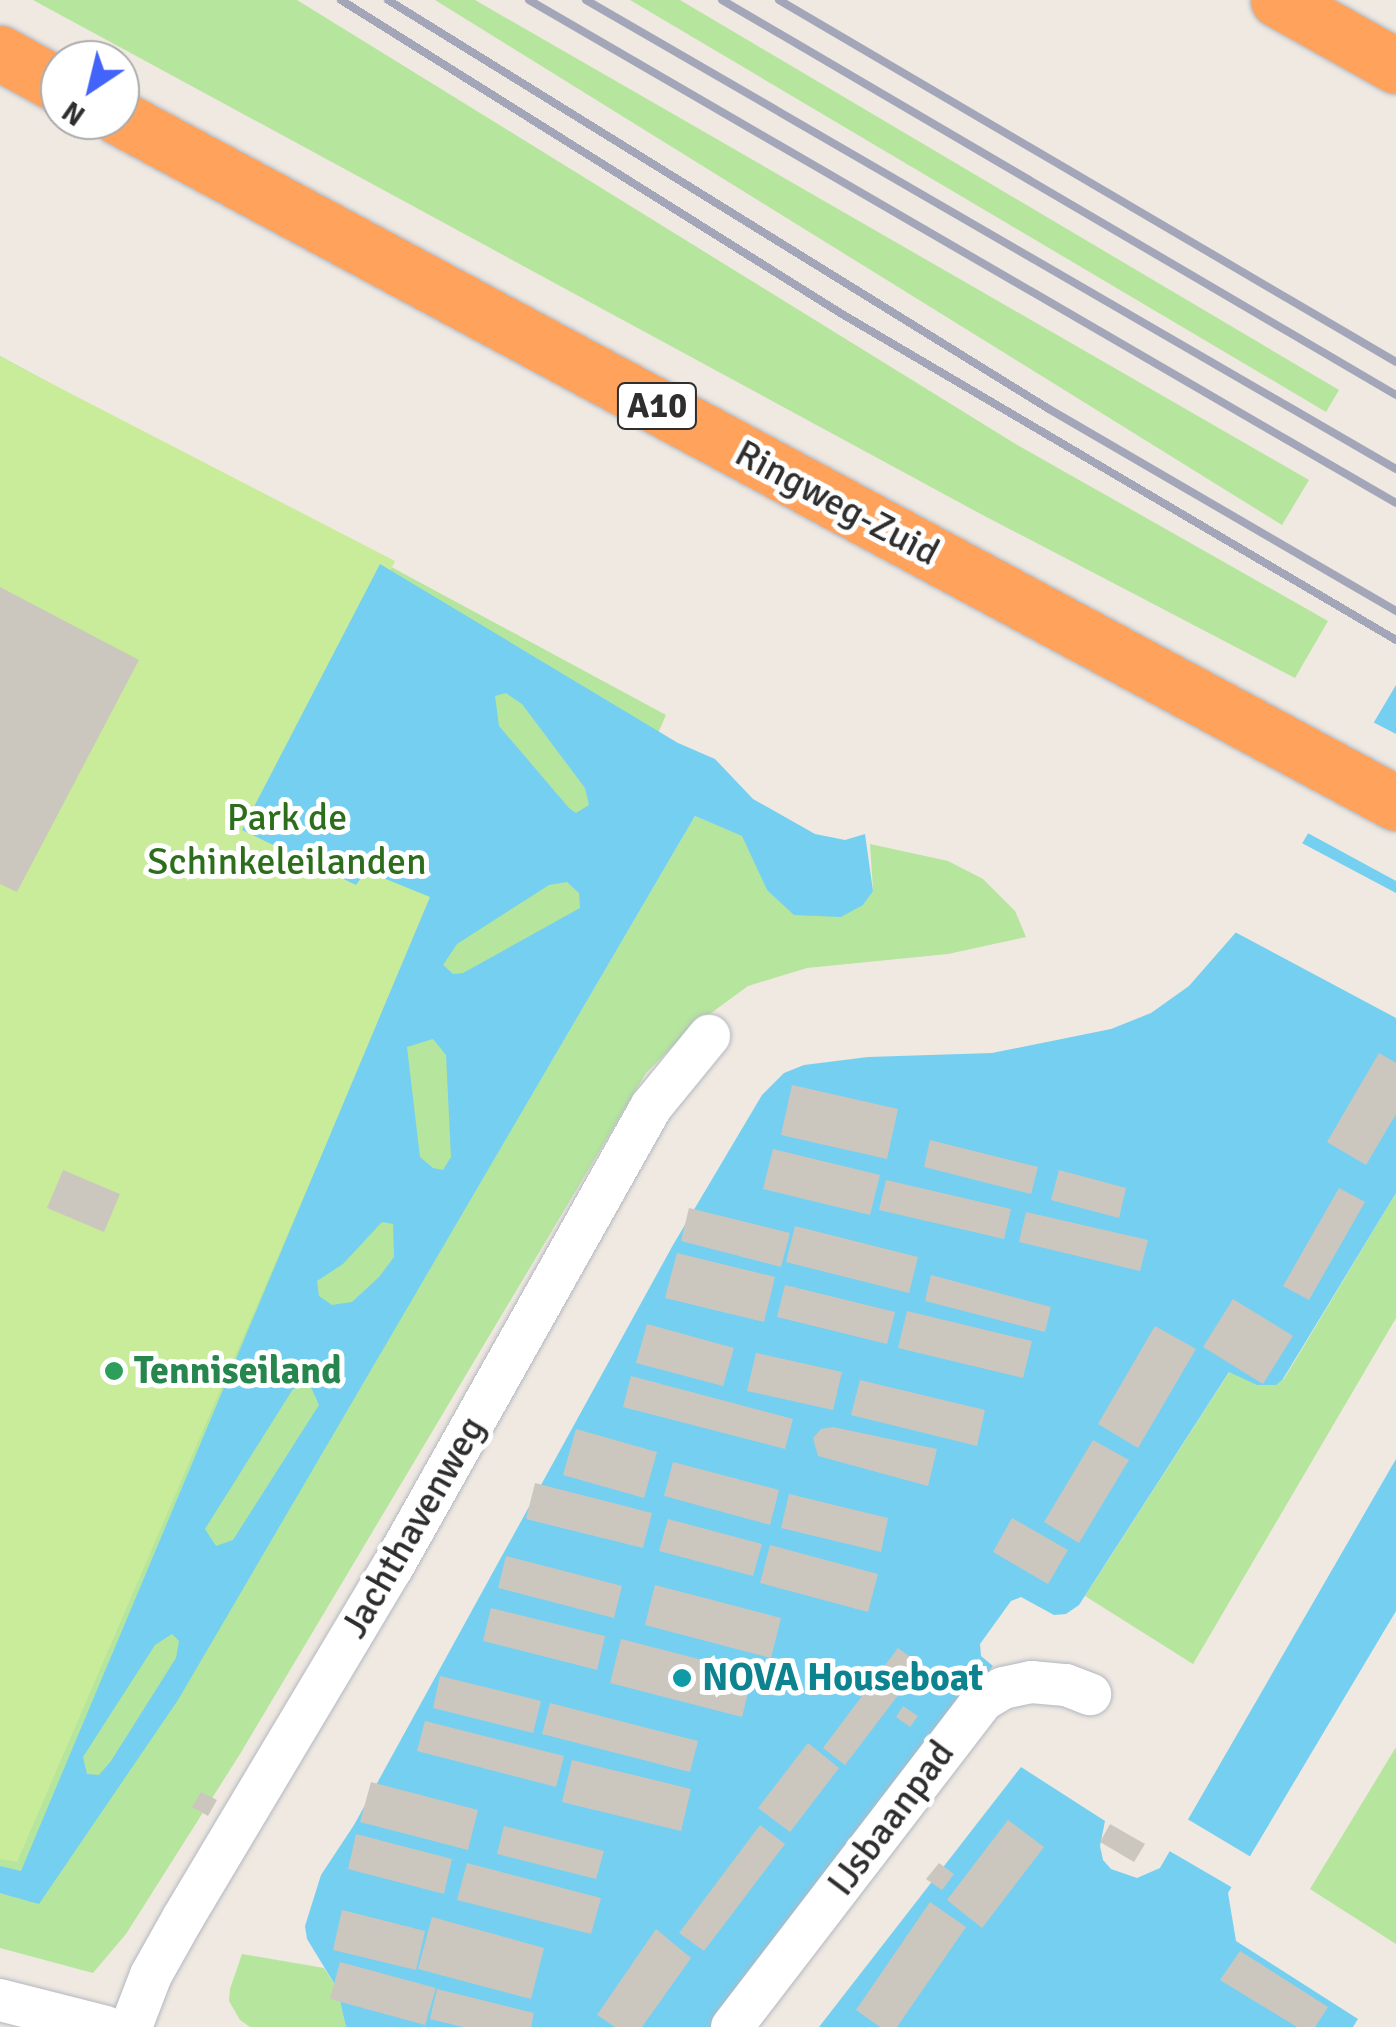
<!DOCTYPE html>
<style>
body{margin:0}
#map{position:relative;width:1396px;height:2027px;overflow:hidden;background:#efe9e1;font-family:Signika,sans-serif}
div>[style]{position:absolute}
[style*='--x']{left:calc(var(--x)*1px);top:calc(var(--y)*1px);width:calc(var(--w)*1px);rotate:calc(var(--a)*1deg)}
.green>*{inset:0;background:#b6e59e}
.pitch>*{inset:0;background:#c9ec9a}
.water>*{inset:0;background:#75cff0}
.pier>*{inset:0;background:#efe9e1}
.building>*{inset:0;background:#cbc7bf}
.roads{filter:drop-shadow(0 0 2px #b4b7c1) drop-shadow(0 0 2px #b4b7c1)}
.street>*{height:42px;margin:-21px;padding:0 21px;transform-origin:21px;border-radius:21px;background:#fff}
.highway>*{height:55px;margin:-27.5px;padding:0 27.5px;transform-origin:27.5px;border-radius:27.5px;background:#ffa35c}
.rail>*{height:8px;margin:-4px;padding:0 4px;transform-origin:4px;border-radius:4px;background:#a3a6b8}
.dots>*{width:28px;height:28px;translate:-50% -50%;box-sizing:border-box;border:5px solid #fff;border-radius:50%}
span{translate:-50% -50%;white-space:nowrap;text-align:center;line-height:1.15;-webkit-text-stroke:10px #fff;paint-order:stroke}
.shield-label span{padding:2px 8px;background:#fff;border:2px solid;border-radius:8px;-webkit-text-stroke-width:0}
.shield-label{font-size:35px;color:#2e2e2e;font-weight:700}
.street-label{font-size:38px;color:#2e2e2e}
.park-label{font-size:38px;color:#2c6e1b}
.leisure-label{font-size:38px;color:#27864d;font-weight:700}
.left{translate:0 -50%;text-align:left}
.culture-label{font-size:38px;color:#0d838f;font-weight:700}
.north{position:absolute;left:40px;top:40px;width:100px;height:100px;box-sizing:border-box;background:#fff;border:2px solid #ababab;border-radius:50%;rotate:215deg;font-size:28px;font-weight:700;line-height:40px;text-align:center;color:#2e2e2e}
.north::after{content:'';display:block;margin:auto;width:35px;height:45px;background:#4264fb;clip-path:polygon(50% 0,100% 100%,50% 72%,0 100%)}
</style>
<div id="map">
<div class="green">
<div style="clip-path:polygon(33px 0,297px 0,1014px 443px,1328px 621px,1295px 678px,977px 512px)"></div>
<div style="clip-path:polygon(435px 0,475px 0,1309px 480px,1282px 525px)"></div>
<div style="clip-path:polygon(630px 0,680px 0,1339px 390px,1326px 412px)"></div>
<div style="clip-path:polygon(0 356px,666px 715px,581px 908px,241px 1591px,695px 816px,743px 836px,767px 890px,863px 905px,873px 890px,870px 844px,948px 861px,983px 879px,1015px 911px,1026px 937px,948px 954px,807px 968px,748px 986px,692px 1027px,646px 1073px,240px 1754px,126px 1934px,93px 1973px,0 1948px)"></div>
<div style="clip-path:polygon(1396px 1193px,1396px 1318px,1193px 1664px,1085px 1596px,1230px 1371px,1258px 1385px,1284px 1379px)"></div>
<div style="clip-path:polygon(1396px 1747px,1396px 1944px,1310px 1889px)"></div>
<div style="clip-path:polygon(242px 1954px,324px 1968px,337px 1988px,346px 2027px,250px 2027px,240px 2020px,229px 2001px,230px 1989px)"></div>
</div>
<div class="pitch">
<div style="clip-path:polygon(0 357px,395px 561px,280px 802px,439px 883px,17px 1862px,0 1859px)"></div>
</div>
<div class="water">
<div style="clip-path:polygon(evenodd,380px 564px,678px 743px,715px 759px,753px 799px,815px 834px,845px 840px,865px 834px,873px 891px,863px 905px,841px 917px,794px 915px,767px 890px,742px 836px,695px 816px,178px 1700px,39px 1904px,10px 1896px,0 1893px,0 1866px,21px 1871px,430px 897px,366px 871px,356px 885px,242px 830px,380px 564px,506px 693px,522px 704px,585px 788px,589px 805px,576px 813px,569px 808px,499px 726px,495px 696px,506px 693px,380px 564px,567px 882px,579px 893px,580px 908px,463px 973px,453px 974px,443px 965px,457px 944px,549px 885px,567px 882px,380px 564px,433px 1039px,446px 1055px,451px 1157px,443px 1170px,433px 1168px,420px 1157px,407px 1047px,433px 1039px,380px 564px,382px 1222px,393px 1224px,394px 1257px,379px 1277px,352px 1302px,332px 1305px,319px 1296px,317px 1281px,343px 1264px,382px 1222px,380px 564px,310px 1385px,319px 1405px,233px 1540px,216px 1546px,205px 1529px,293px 1389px,310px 1385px,380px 564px,172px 1634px,179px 1641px,176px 1658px,111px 1761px,99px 1775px,87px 1774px,83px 1757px,155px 1645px,172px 1634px)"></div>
<div style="clip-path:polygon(1396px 685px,1396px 1193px,1283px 1379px,1276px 1385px,1257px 1385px,1229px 1372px,1079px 1605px,1066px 1614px,1054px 1615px,1021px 1597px,1011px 1601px,980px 1644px,981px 1656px,993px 1666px,714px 2027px,346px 2027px,337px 1988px,307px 1939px,305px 1926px,321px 1875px,354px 1825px,673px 1245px,762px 1095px,784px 1073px,804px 1065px,868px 1057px,992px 1053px,1111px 1029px,1151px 1013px,1189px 986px,1258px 907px,1303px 842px)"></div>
<div style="clip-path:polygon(1396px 1459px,1396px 1611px,1228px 1893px,1236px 1941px,1358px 2019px,1353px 2027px,819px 2027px,1021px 1767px,1105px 1821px,1100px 1846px,1103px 1860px,1111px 1869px,1137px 1878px,1160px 1868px)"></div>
</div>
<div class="pier">
<div style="clip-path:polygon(1369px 720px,1396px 734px,1396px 881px,1304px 831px)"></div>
<div style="clip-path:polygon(1298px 841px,1396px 893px,1396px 1018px,1233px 931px)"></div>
<div style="clip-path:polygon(1184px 1817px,1251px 1857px,1233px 1888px,1166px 1849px)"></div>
</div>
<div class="building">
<div style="clip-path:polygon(0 587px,139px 660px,17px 892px,0 884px)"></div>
<div style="clip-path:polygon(1379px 1053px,1396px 1063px,1396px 1114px,1366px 1165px,1327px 1142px)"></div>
<div style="clip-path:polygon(792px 1085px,898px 1109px,887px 1159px,781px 1135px)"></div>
<div style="clip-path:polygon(930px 1140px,1038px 1167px,1031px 1194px,924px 1167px)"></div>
<div style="clip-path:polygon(773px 1149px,880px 1175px,870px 1215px,763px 1189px)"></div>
<div style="clip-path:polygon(63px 1170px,120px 1194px,104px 1232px,47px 1208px)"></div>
<div style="clip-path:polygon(1059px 1170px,1126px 1188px,1119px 1218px,1051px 1200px)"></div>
<div style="clip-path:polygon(886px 1180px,1011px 1209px,1004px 1239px,879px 1210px)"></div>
<div style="clip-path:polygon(1339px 1188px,1365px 1202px,1309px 1300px,1283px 1286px)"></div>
<div style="clip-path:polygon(689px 1208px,790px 1233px,781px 1267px,681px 1241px)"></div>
<div style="clip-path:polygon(1026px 1212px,1148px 1240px,1140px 1271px,1019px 1242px)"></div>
<div style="clip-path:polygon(795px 1226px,918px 1257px,909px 1293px,786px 1262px)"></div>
<div style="clip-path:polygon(677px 1253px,775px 1277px,764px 1322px,665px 1298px)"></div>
<div style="clip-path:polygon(931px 1275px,1051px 1307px,1045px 1332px,925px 1301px)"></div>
<div style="clip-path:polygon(785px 1285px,895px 1312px,887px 1344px,777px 1317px)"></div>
<div style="clip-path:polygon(1233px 1299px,1293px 1336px,1263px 1384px,1203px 1347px)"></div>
<div style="clip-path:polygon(907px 1311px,1032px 1341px,1023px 1378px,898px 1348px)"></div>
<div style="clip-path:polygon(647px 1324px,734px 1348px,723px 1386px,636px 1363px)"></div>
<div style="clip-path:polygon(1155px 1326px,1196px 1349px,1138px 1448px,1098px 1424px)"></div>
<div style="clip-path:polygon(756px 1353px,842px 1372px,833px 1410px,747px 1391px)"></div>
<div style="clip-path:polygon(631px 1376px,793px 1419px,785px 1449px,623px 1407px)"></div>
<div style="clip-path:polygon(860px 1380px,985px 1410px,977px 1446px,851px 1415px)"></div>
<div style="clip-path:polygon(833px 1427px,937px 1449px,928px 1486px,818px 1456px,813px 1438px,821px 1429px)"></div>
<div style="clip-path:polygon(576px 1429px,657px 1452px,644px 1498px,563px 1475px)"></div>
<div style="clip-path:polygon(1093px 1440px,1129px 1460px,1079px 1543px,1044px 1522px)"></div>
<div style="clip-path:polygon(673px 1462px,779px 1490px,770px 1525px,664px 1496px)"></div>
<div style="clip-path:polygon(535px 1483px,652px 1513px,643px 1548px,526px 1519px)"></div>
<div style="clip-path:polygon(789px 1494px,888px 1518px,881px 1552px,781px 1528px)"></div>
<div style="clip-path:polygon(1012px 1518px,1068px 1550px,1048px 1584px,993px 1552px)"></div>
<div style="clip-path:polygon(668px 1519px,762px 1544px,753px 1576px,659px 1551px)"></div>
<div style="clip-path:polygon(770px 1545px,878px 1574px,868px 1612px,760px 1583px)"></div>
<div style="clip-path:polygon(506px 1556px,622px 1586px,614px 1618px,498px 1588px)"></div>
<div style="clip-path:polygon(655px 1585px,781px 1618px,771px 1658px,645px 1625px)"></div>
<div style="clip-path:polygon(491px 1608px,605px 1636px,597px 1670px,483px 1641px)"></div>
<div style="clip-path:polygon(621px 1639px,753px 1673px,742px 1717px,610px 1683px)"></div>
<div style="clip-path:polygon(898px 1648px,921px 1665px,845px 1765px,823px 1748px)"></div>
<div style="clip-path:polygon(440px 1676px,541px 1701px,533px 1733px,433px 1708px)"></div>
<div style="clip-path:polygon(550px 1703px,698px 1741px,690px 1772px,542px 1734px)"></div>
<div style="clip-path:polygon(903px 1706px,918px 1716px,910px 1727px,896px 1717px)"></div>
<div style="clip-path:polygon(425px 1721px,564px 1756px,556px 1787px,417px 1751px)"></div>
<div style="clip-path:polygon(808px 1743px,839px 1768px,790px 1832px,758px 1808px)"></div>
<div style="clip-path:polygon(572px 1760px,691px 1789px,681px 1831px,562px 1802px)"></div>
<div style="clip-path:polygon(371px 1782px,478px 1810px,468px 1850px,360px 1822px)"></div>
<div style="clip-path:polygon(201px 1792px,217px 1800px,208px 1816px,192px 1807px)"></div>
<div style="clip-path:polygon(1008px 1820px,1044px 1847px,982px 1928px,947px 1900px)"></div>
<div style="clip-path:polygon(1110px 1824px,1145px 1844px,1134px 1862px,1100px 1842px)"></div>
<div style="clip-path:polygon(760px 1825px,785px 1844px,704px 1951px,679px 1933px)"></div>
<div style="clip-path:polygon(504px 1826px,604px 1851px,596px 1879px,497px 1854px)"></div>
<div style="clip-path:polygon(356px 1834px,452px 1859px,444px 1894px,348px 1869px)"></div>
<div style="clip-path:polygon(467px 1863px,601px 1898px,591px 1934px,457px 1900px)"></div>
<div style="clip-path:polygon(939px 1863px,954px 1874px,942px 1890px,926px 1879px)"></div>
<div style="clip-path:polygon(930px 1902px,966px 1927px,897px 2027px,880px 2027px,856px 2010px)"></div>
<div style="clip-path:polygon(342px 1910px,425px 1931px,416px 1970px,333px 1950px)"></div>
<div style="clip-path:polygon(432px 1917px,544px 1948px,531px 1999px,418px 1969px)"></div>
<div style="clip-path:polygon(656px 1929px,691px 1958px,642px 2027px,615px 2027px,597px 2015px)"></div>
<div style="clip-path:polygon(1240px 1951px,1328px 2007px,1315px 2027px,1297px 2027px,1220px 1980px)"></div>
<div style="clip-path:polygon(340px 1962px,436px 1988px,425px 2025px,330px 1999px)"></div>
<div style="clip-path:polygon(437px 1989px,534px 2013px,531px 2027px,463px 2027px,430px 2019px)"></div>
</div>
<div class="roads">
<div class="street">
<div style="--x:0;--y:2000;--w:109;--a:14.3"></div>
<div style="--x:131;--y:2027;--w:56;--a:-69"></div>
<div style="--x:151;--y:1975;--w:65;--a:-60.7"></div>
<div style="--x:183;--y:1918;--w:408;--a:-59.2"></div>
<div style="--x:392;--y:1568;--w:529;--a:-60.67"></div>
<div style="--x:651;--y:1107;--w:92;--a:-50.8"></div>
<div style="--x:732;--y:2027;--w:412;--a:-52.5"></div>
<div style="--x:983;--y:1700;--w:23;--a:-31"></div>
<div style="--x:1003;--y:1688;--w:29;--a:-12"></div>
<div style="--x:1031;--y:1682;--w:35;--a:5"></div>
<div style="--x:1066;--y:1685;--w:26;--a:21"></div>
</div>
<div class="highway">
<div style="--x:1278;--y:0;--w:135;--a:29.2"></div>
<div style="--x:0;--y:53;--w:68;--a:28.8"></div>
<div style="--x:120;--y:118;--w:1448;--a:28.23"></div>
</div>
</div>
<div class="rail">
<div style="--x:341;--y:0;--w:591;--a:32.08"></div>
<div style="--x:842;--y:314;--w:643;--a:30.47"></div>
<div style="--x:388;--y:0;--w:777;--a:31.75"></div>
<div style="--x:1049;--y:409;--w:402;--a:30.2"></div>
<div style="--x:529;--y:0;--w:1002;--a:30.12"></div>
<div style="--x:586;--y:0;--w:936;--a:30.07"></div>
<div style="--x:722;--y:0;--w:781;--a:30.37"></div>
<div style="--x:779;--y:0;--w:715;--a:30.4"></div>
</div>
<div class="dots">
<div style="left:114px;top:1371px;background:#2e9e5b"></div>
<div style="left:682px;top:1678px;background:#0f9aa8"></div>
</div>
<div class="shield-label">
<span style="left:657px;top:406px">A10</span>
</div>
<div class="street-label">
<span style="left:837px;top:503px;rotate:28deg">Ringweg-Zuid</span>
<span style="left:413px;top:1527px;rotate:-60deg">Jachthavenweg</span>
<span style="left:891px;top:1818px;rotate:-53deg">IJsbaanpad</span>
</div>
<div class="park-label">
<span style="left:287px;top:840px">Park de<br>Schinkeleilanden</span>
</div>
<div class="leisure-label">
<span class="left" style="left:134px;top:1371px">Tenniseiland</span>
</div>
<div class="culture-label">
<span class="left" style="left:702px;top:1678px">NOVA Houseboat</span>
</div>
<div class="north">N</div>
</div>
